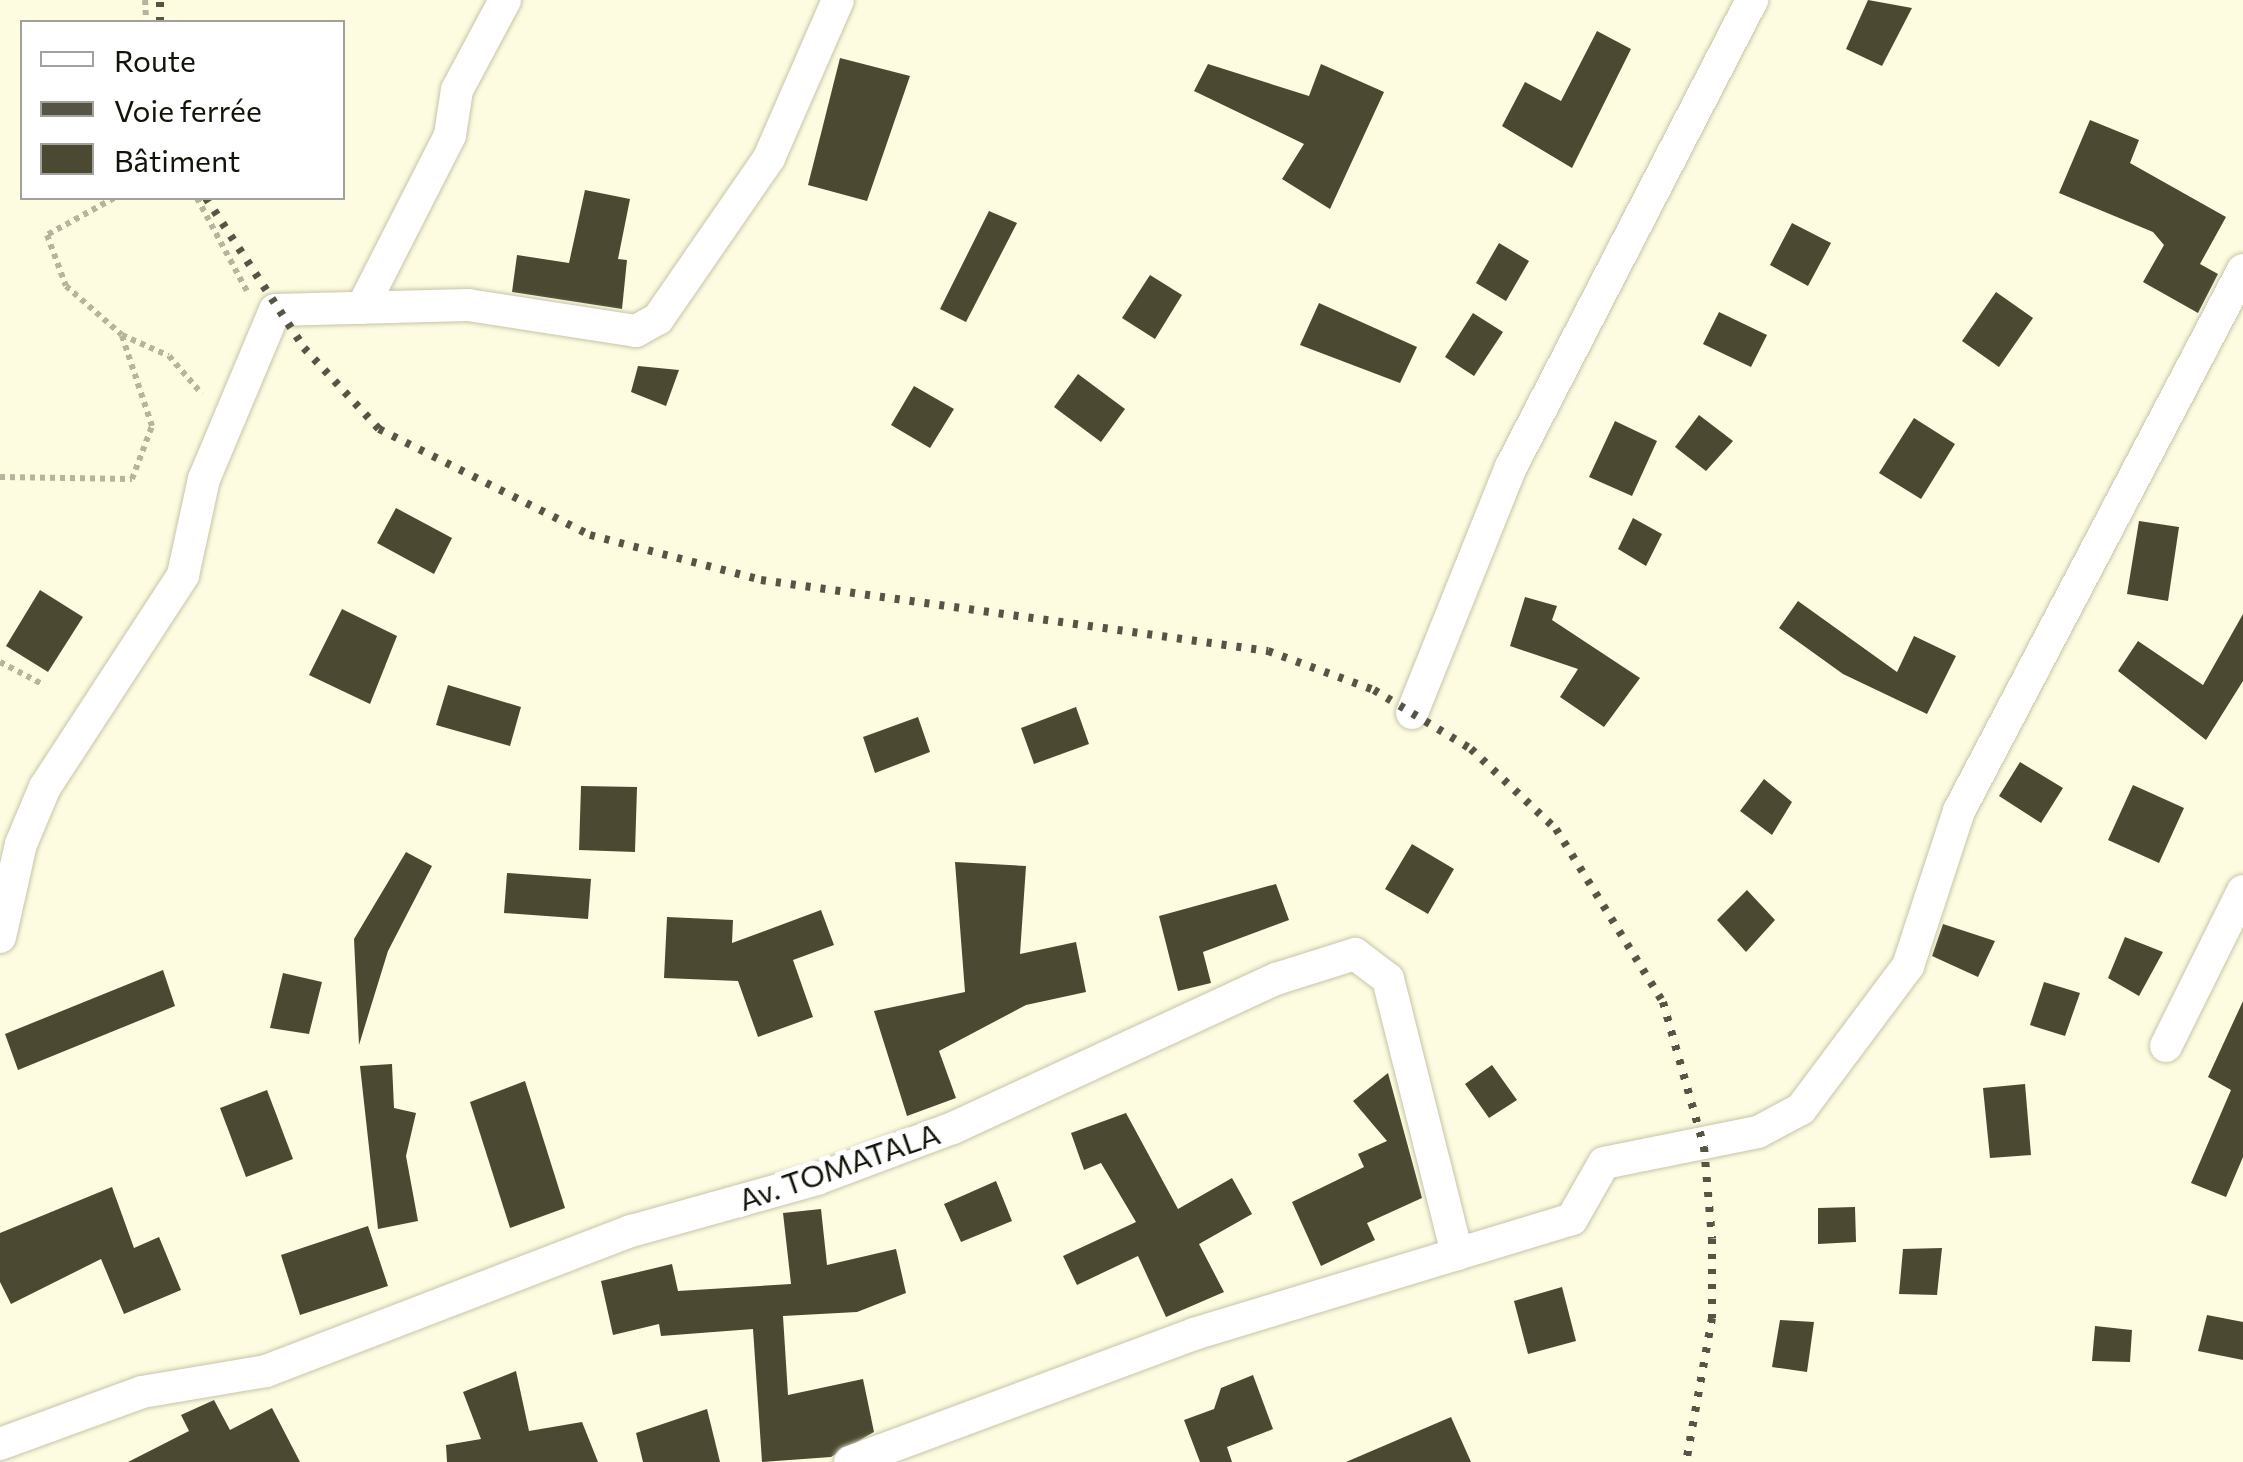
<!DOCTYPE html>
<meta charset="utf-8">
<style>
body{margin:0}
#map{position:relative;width:2243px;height:1462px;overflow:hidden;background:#fefce0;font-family:Commissioner,sans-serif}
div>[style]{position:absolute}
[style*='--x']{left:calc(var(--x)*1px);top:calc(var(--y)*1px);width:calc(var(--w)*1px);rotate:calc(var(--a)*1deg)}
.building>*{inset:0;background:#4b4932}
.path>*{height:6px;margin-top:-3px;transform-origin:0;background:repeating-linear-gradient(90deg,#b6b49d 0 5px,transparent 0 10px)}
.roads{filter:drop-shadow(0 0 2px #c6c4a9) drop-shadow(0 0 2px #c6c4a9)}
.street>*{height:32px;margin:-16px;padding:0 16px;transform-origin:16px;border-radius:16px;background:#fff}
.rail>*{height:8px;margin-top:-4px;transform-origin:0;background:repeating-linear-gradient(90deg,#555445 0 5px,transparent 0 15px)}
span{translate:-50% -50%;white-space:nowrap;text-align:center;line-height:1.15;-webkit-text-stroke:10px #fff;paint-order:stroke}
.street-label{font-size:30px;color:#141309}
.legend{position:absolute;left:20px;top:20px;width:325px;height:180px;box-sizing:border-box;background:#fff;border:2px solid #a1a19d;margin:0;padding:12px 18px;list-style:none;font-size:30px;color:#141309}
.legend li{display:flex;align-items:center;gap:20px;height:50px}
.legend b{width:50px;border:2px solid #a1a19d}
</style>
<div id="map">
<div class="building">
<div style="clip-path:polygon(1868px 0,1912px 8px,1882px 66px,1846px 49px)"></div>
<div style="clip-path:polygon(1597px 31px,1631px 49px,1572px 168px,1502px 126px,1525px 82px,1561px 101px)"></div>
<div style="clip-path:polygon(840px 58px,910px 76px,867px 201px,808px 185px)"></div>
<div style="clip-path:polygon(1208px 64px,1309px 96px,1321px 64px,1384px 92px,1330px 209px,1282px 179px,1304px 144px,1194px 91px)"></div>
<div style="clip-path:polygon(2090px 120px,2139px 140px,2130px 163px,2226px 217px,2200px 264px,2218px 274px,2198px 313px,2143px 282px,2164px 245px,2153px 232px,2059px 193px)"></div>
<div style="clip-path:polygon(585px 190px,630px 199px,618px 259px,627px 260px,622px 309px,512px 292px,517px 255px,569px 263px)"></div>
<div style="clip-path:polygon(989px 211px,1017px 223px,966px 322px,940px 309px)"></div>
<div style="clip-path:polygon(1792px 223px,1831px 243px,1808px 286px,1770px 265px)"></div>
<div style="clip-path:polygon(1499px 243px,1529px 261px,1506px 301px,1476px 283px)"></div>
<div style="clip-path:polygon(1150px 275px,1182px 295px,1155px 339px,1122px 318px)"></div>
<div style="clip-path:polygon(1996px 292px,2033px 318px,1999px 367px,1962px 341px)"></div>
<div style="clip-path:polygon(1319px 303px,1417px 347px,1400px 383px,1300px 345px)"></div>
<div style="clip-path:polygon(1719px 312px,1767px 335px,1751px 367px,1703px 344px)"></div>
<div style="clip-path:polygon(1473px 313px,1503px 332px,1474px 376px,1445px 357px)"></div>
<div style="clip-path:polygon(638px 366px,679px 370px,666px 406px,631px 392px)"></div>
<div style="clip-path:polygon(1078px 374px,1125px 409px,1101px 442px,1054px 407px)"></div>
<div style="clip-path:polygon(914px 386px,954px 409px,930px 448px,891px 425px)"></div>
<div style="clip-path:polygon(1699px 415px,1733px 441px,1706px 471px,1675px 447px)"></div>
<div style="clip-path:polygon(1914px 418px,1955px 444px,1921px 499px,1879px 473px)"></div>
<div style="clip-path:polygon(1615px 421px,1657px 441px,1632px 496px,1589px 477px)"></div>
<div style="clip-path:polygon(396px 508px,452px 538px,434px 574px,377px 543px)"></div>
<div style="clip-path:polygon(1633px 518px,1662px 534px,1646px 566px,1618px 549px)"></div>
<div style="clip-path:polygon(2139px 521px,2179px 527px,2168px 601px,2127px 594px)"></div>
<div style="clip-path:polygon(40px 590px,83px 617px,48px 672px,6px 646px)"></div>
<div style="clip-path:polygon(1525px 597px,1557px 606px,1552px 620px,1640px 678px,1604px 727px,1560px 697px,1578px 669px,1510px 646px)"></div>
<div style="clip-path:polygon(1798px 601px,1897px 672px,1914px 636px,1956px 656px,1927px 714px,1843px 674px,1779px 628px)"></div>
<div style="clip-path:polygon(342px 609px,397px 636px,370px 704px,309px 675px)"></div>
<div style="clip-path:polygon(2243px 614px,2243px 681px,2206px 740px,2118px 671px,2138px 641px,2203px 685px)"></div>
<div style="clip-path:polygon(448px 685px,521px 707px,510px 746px,436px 725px)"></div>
<div style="clip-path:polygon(1076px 707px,1089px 744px,1034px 764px,1021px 728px)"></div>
<div style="clip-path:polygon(918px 717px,930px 752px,875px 773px,863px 737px)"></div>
<div style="clip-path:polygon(2020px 762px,2063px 788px,2041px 823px,1999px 796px)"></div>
<div style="clip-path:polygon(1764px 779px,1792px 802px,1772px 835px,1740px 811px)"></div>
<div style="clip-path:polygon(2133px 785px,2184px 808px,2159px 863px,2108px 840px)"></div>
<div style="clip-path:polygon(581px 786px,637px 787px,635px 852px,579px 850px)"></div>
<div style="clip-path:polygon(1412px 844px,1454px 869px,1428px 914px,1385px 889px)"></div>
<div style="clip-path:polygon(406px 852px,432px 866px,388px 951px,359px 1045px,354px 939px)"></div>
<div style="clip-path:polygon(955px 862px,1026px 866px,1020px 954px,1076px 942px,1086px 992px,1026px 1005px,939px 1051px,956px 1098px,907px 1116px,874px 1011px,965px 992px)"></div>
<div style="clip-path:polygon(507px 873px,591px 879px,588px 919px,504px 913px)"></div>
<div style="clip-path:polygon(1276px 884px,1289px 920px,1203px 952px,1211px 983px,1178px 991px,1159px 916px)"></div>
<div style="clip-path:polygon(1747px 890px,1775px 920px,1746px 952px,1717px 920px)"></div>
<div style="clip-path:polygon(821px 910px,834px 945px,793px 960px,813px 1017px,758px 1037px,738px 981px,664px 978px,667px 917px,733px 920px,732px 943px)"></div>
<div style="clip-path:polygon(1943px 924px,1995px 941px,1978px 977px,1932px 956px)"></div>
<div style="clip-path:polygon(2125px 937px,2163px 952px,2139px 996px,2108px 978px)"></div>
<div style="clip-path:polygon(163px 970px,175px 1006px,18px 1070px,5px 1034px)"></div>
<div style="clip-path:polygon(283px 973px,322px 982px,309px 1034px,270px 1028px)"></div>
<div style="clip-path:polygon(2044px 982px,2080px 993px,2065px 1036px,2030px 1025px)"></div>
<div style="clip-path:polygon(2243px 1001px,2243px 1157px,2226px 1197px,2191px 1183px,2231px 1090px,2208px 1077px)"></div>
<div style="clip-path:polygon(392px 1064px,394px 1108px,416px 1113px,406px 1156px,418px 1221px,378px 1229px,360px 1066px)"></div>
<div style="clip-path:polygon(1492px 1065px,1517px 1100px,1489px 1118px,1465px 1084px)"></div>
<div style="clip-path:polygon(1388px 1073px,1422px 1198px,1367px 1223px,1375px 1240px,1321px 1266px,1292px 1202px,1364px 1167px,1358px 1154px,1387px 1141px,1353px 1101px)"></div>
<div style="clip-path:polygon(525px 1081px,565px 1208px,510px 1228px,470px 1102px)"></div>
<div style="clip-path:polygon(2025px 1084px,2031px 1155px,1990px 1158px,1983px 1088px)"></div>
<div style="clip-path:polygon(267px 1090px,293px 1159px,246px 1177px,220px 1108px)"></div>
<div style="clip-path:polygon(1126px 1113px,1178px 1209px,1232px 1178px,1252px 1214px,1199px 1244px,1224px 1292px,1166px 1317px,1138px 1256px,1077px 1285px,1063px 1256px,1136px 1222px,1101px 1163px,1084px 1170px,1071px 1133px)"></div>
<div style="clip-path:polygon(996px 1181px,1012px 1221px,961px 1242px,944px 1204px)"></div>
<div style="clip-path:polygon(112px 1187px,134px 1248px,159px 1237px,181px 1290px,124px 1314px,101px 1259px,11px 1304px,0 1282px,0 1233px)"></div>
<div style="clip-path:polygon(1855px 1207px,1856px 1242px,1818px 1244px,1818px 1208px)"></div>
<div style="clip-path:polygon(821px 1209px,827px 1265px,896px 1249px,906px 1293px,857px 1312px,783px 1316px,788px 1395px,863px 1379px,874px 1432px,831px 1457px,762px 1462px,753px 1329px,661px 1336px,659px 1324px,613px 1335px,601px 1281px,672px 1264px,678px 1291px,791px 1284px,783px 1213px)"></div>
<div style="clip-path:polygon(368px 1226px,388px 1286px,300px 1315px,281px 1255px)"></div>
<div style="clip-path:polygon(1942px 1248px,1937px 1295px,1899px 1294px,1903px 1249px)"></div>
<div style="clip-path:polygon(1562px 1287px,1576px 1341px,1528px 1354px,1514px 1301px)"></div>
<div style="clip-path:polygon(2207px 1315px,2243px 1322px,2243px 1360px,2198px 1351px)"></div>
<div style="clip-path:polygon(1780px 1320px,1814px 1322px,1807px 1372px,1772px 1367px)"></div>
<div style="clip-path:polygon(2095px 1326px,2132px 1330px,2130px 1362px,2092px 1361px)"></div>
<div style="clip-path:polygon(516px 1371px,529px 1431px,582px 1422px,598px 1462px,447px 1462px,446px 1445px,481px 1439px,463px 1392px)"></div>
<div style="clip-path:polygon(1253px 1375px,1273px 1429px,1227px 1447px,1232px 1462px,1200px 1462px,1184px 1420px,1214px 1409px,1221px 1388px)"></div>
<div style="clip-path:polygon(214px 1400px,230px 1430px,272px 1408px,300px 1462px,128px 1462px,189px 1431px,181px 1415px)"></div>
<div style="clip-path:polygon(707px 1409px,720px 1462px,643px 1462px,636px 1433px)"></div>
<div style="clip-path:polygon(1451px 1417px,1471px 1462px,1346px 1462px)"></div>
</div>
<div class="path">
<div style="--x:145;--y:0;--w:22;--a:87"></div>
<div style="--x:114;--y:198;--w:77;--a:151.1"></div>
<div style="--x:47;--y:235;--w:54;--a:69.6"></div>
<div style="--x:66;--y:286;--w:74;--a:41.2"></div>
<div style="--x:122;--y:335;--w:51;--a:24.1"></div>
<div style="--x:169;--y:356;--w:50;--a:49"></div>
<div style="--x:197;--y:198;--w:108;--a:61.8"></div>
<div style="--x:0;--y:477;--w:132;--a:0.9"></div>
<div style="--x:132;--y:479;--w:57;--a:-69.3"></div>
<div style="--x:152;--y:426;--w:95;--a:-108.4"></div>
<div style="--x:0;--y:662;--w:50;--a:27.6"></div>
</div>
<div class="roads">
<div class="street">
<div style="--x:362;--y:308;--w:194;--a:-63"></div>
<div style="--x:450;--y:135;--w:46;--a:-81.2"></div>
<div style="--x:457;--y:90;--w:102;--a:-61.9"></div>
<div style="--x:1412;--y:713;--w:265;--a:-68.1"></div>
<div style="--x:1511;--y:467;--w:526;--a:-62.7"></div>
<div style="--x:0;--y:937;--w:95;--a:-77.3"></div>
<div style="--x:21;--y:844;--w:62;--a:-67.2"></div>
<div style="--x:45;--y:787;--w:253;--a:-56.9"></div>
<div style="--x:183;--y:575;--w:98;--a:-77.7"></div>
<div style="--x:204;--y:479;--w:183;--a:-67.2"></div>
<div style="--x:275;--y:310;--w:193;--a:-1.5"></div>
<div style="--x:468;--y:305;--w:170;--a:8.8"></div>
<div style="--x:636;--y:331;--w:25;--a:-29"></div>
<div style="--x:658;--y:319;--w:196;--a:-55.4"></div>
<div style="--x:769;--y:158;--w:172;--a:-66.4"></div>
<div style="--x:2166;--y:1046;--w:173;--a:-63.6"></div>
<div style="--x:0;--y:1444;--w:151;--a:-20.1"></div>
<div style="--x:142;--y:1392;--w:126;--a:-9.6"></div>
<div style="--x:266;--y:1371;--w:391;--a:-21"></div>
<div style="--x:631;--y:1231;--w:193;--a:-15.6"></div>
<div style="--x:817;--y:1179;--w:145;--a:-20.6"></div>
<div style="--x:953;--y:1128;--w:356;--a:-24.8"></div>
<div style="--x:1276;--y:979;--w:83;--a:-17.6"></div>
<div style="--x:1355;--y:954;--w:41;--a:37.1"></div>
<div style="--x:1388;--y:979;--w:284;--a:75.9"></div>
<div style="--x:850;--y:1462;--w:367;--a:-20.4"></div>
<div style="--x:1194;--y:1334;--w:395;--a:-16.9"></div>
<div style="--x:1572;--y:1219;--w:64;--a:-60.3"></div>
<div style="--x:1604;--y:1163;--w:157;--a:-11.4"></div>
<div style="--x:1758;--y:1132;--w:49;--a:-28.1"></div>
<div style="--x:1801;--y:1109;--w:179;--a:-53.2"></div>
<div style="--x:1908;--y:966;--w:163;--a:-71.8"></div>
<div style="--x:1959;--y:811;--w:611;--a:-62.3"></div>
</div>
</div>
<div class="rail">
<div style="--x:160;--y:22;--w:22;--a:-90"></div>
<div style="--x:206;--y:198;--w:179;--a:56.8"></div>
<div style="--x:304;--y:348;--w:110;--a:47.2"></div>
<div style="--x:379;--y:429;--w:236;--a:26.7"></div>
<div style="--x:590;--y:535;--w:177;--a:14.7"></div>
<div style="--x:761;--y:580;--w:512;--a:7.97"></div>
<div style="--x:1268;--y:651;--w:113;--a:20.2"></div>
<div style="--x:1374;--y:690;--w:114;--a:31.3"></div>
<div style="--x:1471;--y:749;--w:117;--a:43.3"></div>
<div style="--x:1556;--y:829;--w:203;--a:58.3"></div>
<div style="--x:1663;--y:1002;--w:151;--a:74.2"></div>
<div style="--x:1704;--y:1147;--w:92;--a:85"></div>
<div style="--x:1712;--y:1239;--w:79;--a:90"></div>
<div style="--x:1712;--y:1318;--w:146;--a:100.2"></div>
</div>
<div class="street-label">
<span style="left:839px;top:1166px;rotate:-19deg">Av. TOMATALA</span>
</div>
<ul class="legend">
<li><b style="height:12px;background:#fff"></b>Route</li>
<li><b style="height:12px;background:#555445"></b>Voie ferrée</li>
<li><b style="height:28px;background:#4b4932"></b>Bâtiment</li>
</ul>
</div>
